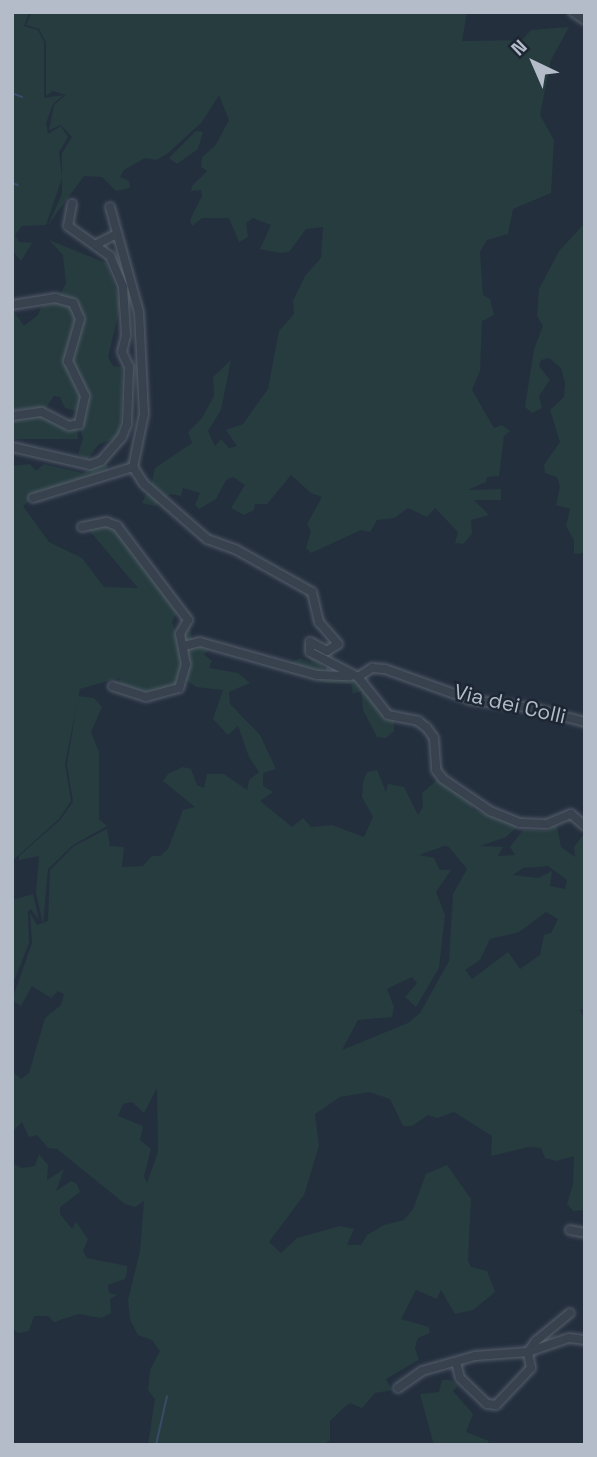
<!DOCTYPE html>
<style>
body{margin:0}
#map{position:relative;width:597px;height:1457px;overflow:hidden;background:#242f3e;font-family:"Space Grotesk",sans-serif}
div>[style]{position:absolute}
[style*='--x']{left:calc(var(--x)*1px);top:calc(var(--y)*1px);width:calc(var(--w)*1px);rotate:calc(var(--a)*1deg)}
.green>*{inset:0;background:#263c3f}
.stream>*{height:2px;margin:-1px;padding:0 1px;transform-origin:1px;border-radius:1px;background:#394c67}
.roads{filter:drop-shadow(0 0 2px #565f6c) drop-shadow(0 0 2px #565f6c)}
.minor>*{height:8px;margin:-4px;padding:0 4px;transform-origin:4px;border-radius:4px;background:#38414e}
span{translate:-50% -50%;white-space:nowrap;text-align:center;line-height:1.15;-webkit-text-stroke:5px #1d2633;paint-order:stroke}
.street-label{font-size:21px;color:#b4bcc9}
.frame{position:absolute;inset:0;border:14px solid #b4bcc9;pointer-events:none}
.north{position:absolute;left:499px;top:28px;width:70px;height:70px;-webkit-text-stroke:5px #1d2633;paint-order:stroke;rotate:316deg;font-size:19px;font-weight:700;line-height:28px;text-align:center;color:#b4bcc9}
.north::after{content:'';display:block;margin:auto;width:24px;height:32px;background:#b4bcc9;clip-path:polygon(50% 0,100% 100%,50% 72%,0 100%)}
</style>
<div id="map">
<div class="green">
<div style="clip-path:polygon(29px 12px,24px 26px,38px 30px,44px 42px,44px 98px,64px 95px,53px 104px,46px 123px,48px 134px,61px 126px,68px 137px,59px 152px,62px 178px,46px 225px,22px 226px,15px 235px,19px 242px,32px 243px,21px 261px,12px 250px,12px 13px)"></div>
<div style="clip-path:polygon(32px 12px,467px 12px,462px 41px,522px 40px,531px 30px,569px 27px,551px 60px,540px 115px,554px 140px,551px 193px,513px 209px,508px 234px,487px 240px,480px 252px,483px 295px,490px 299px,494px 315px,482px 321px,480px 371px,472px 390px,494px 428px,502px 425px,510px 431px,504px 436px,499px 476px,487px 477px,486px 482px,468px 490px,501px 489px,501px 500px,474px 500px,489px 515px,471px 520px,472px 534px,463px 544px,455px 543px,458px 532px,435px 508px,427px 517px,408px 508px,394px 518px,377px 520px,370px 532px,361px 530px,311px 553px,306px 548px,311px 531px,307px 524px,322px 497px,311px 493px,291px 475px,267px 504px,255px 504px,254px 510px,244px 515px,231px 508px,245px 485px,233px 477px,226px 480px,216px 499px,199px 509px,195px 505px,200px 493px,183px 488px,181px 496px,170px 494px,155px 506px,142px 503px,146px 494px,164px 493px,151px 486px,155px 468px,192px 443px,188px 432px,202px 418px,214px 396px,213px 377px,231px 360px,221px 410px,208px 431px,215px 446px,221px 439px,229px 448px,237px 446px,226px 430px,243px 424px,268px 389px,279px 331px,294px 314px,293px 301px,305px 276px,321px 258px,323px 227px,306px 229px,289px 252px,280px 253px,260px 249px,271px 225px,253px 218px,246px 223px,248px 237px,239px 242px,229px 218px,202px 218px,192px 226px,190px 220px,202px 196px,201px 190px,191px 191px,192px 186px,207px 171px,201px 167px,202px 157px,215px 146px,229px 120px,219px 95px,202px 122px,167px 154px,156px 160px,145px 158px,124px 170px,120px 177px,129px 181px,130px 188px,116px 191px,102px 177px,84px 176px,48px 225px,62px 194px,62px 153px,72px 137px,61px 125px,49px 130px,54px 105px,66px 95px,53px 91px,46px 96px,46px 42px,39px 29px,26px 25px)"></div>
<div style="clip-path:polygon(196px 131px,203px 132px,198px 149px,177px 164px,169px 158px)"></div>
<div style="clip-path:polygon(585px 223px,585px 553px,574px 554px,574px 540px,566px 526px,570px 509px,556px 505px,560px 487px,557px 477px,545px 473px,544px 465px,560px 442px,550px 410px,564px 397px,565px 383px,561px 368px,549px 358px,541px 360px,539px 366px,550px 380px,539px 396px,542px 408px,532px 413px,525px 407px,534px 349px,543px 326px,537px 316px,539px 289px,559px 251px)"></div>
<div style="clip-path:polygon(49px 240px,106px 263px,121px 303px,108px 357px,113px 366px,122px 367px,121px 421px,117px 438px,99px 444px,87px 460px,78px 454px,83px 439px,76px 411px,65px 408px,60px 397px,54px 396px,46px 408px,12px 410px,12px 309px,24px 326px,38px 315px,41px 307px,57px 302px,66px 283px,63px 255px)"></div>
<div style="clip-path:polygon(38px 414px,77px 430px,78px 439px,12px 439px,12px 420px)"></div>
<div style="clip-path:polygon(106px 462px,110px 476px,34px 497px,23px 506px,49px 542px,82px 558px,104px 587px,138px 588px,88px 529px,107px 523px,116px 527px,148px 566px,177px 613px,172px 622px,183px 652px,180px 684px,151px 695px,120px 684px,119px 678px,80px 689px,65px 764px,71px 801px,59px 819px,12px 861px,12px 466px,30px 464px,36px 471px,44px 464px,82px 473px)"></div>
<div style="clip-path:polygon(evenodd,190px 628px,193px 642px,209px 650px,204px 654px,212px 661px,209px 668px,238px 673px,250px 683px,229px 692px,230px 704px,260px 735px,276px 769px,263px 773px,263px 786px,273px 792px,260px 801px,292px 827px,303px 818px,311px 827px,332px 825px,364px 837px,373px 817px,362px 797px,363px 782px,367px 772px,377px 770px,386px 792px,388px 784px,404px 787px,418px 815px,423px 807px,422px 793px,438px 779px,464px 793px,474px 810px,518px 826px,506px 837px,480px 846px,503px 847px,498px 856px,515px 855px,510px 847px,523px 830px,548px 831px,556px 823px,561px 847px,575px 857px,574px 847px,585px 832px,585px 1008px,580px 1010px,585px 1020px,585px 1210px,573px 1211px,567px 1204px,573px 1184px,574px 1156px,557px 1161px,545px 1158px,541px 1148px,529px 1147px,491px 1156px,492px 1136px,454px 1112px,437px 1118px,428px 1115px,412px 1126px,403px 1126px,390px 1099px,369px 1092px,340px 1097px,315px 1114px,319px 1146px,304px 1195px,269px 1242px,281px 1253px,297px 1238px,340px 1226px,354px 1229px,347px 1245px,361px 1245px,367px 1235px,384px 1225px,404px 1220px,413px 1209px,426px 1174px,447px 1165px,471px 1199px,468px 1261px,471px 1267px,487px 1271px,495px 1292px,473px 1310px,455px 1314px,441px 1290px,437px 1299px,416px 1290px,401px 1319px,429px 1327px,430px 1333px,418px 1338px,415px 1348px,419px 1360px,386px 1379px,392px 1390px,375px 1393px,362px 1408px,350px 1403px,341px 1410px,330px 1421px,330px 1440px,323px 1445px,148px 1445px,155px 1399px,148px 1390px,150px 1370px,160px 1351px,152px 1340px,138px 1335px,130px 1320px,128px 1300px,140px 1251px,144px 1201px,135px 1207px,125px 1204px,57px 1149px,48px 1148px,37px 1135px,29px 1137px,22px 1122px,12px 1132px,12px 1071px,21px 1079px,29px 1073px,45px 1018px,61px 1005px,64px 994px,58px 991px,51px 998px,32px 986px,21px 1006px,12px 1000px,32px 943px,30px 913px,37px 925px,48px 921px,50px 870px,74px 846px,107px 829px,110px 846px,124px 847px,122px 867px,143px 866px,152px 856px,160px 856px,168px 849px,183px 810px,195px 807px,163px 781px,168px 774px,183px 767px,191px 769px,197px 785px,204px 788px,207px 774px,224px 774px,247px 790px,249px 780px,259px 772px,249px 757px,238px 726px,228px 735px,213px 719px,223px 690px,196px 687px,186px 680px,183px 637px,190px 628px,444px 846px,448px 846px,467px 869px,453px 894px,449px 961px,420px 1013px,408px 1023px,342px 1050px,358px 1020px,392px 1017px,394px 1007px,387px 989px,412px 977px,417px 983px,405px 997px,416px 1007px,439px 968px,445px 915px,436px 892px,451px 870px,440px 870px,434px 858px,419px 855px,444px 846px,190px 628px,548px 866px,567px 880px,565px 889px,550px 886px,552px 871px,538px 878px,513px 875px,523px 868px,548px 866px,190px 628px,546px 912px,558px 919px,551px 933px,544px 935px,540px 955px,520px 969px,508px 952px,472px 979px,465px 970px,480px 960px,490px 939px,519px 932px,546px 912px,190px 628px,157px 1088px,158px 1152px,147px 1183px,144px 1176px,151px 1149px,140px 1140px,143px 1126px,118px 1116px,123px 1104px,132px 1102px,144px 1113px,157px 1088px)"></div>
<div style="clip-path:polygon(310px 657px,322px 663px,324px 672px,328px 665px,330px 672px,334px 673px,334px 668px,361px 673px,361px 685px,394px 721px,394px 731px,386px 738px,377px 737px,363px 710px,361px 691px,353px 694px,351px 684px,326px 683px,301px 674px,293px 662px,300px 658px,311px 663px)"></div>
<div style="clip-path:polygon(78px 696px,94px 698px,102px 707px,91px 732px,99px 752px,99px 819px,107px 826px,73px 845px,48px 869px,43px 924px,36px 893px,39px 856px,19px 860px,19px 856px,60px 820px,73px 802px,67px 765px)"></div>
<div style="clip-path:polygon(33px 894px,39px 920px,31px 909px,28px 911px,29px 943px,12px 986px,12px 900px)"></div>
<div style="clip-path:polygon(39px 1154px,48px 1165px,47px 1180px,64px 1169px,56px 1191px,71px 1181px,77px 1184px,80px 1192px,60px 1207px,60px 1214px,72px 1229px,76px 1222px,88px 1239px,83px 1251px,87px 1258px,127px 1266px,127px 1272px,125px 1279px,108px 1285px,109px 1293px,117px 1295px,110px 1299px,111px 1313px,101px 1318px,79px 1314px,54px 1322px,48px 1316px,34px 1316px,29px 1331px,19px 1333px,12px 1329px,12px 1163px,22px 1168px,35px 1166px)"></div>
<div style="clip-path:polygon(442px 1380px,451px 1380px,458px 1386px,453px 1391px,473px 1414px,466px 1432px,489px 1441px,486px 1445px,434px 1445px,420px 1394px,439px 1392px)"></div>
</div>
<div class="stream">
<div style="--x:12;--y:93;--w:11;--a:22"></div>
<div style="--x:12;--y:183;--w:6;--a:18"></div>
<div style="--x:156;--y:1445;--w:50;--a:-77.3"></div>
</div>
<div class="roads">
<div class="minor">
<div style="--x:573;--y:12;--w:14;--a:34"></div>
<div style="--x:72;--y:204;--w:22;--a:100"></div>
<div style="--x:68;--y:226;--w:52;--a:35.5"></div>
<div style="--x:110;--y:256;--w:34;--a:67"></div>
<div style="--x:123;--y:287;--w:48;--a:86.4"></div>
<div style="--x:126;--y:335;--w:17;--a:103"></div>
<div style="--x:122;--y:352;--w:17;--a:65"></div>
<div style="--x:110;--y:207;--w:109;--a:74.6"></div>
<div style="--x:139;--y:312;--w:102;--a:87.2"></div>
<div style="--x:144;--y:414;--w:54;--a:101.7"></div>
<div style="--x:133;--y:467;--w:20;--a:57"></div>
<div style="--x:144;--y:484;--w:84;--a:41.1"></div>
<div style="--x:207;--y:539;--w:30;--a:20"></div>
<div style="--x:235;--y:549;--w:88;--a:29.2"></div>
<div style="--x:312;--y:592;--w:31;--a:77"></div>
<div style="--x:319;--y:622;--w:29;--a:49"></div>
<div style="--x:338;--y:644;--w:13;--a:148"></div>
<div style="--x:327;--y:651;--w:19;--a:-152"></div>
<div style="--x:310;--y:642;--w:10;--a:90"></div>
<div style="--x:310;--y:652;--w:54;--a:27.5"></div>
<div style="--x:358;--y:677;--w:48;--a:51.7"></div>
<div style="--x:388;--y:715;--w:31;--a:11"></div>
<div style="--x:418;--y:721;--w:11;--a:38"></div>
<div style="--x:427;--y:728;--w:12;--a:55"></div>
<div style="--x:434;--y:738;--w:32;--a:86"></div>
<div style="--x:436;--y:770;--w:11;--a:52"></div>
<div style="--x:443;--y:779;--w:57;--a:34.2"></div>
<div style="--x:490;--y:811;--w:31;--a:22"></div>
<div style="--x:519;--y:823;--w:28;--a:2"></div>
<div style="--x:547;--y:824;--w:26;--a:-23"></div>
<div style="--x:571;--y:814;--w:18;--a:41"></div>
<div style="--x:95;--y:245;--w:22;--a:-27"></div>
<div style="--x:12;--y:305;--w:44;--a:-9.2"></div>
<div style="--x:55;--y:298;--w:19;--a:16"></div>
<div style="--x:73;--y:303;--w:17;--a:66"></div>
<div style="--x:80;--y:319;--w:44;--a:105.9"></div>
<div style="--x:68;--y:361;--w:39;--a:64"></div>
<div style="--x:85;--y:396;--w:29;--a:102"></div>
<div style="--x:79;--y:424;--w:10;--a:169"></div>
<div style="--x:69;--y:426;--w:31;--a:-153"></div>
<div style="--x:41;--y:412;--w:29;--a:172"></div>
<div style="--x:12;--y:447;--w:80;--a:13"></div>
<div style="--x:90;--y:465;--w:12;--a:-20"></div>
<div style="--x:101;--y:461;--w:32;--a:-49"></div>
<div style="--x:122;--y:437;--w:14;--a:-69"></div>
<div style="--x:127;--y:424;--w:57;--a:-88"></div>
<div style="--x:33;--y:498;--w:105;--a:-17.2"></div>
<div style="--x:82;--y:527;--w:25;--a:-12"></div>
<div style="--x:106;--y:522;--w:12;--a:20"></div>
<div style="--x:117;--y:526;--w:118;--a:52.9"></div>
<div style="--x:188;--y:620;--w:16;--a:120"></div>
<div style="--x:180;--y:634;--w:31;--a:79"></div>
<div style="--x:186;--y:664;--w:25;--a:106"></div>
<div style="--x:179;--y:688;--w:34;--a:165"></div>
<div style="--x:146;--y:697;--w:35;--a:-162"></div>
<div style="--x:184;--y:646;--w:16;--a:-14"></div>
<div style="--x:200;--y:642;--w:122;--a:15.8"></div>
<div style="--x:317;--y:675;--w:33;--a:2"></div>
<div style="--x:358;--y:677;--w:17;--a:-33"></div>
<div style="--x:372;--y:668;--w:13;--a:4"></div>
<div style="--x:385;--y:669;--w:91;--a:19.8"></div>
<div style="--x:471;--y:700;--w:63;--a:7.4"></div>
<div style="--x:533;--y:708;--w:54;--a:15.1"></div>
<div style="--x:570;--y:1230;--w:15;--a:11"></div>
<div style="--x:456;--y:1362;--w:16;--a:76"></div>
<div style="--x:460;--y:1378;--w:37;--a:44"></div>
<div style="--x:487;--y:1404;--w:9;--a:6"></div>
<div style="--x:496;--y:1405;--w:51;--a:-46.6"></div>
<div style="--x:531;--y:1368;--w:16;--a:-101"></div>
<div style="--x:528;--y:1352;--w:14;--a:-54"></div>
<div style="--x:536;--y:1341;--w:44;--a:-39.5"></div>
<div style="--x:398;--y:1388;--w:29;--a:-35"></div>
<div style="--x:422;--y:1371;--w:55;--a:-15.8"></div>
<div style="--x:475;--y:1356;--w:53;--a:-4.3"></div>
<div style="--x:528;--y:1352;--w:43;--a:-18.9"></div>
<div style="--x:569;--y:1338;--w:16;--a:7"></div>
</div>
</div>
<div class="street-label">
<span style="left:510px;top:704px;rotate:13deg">Via dei Colli</span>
</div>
<div class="frame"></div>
<div class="north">N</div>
</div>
